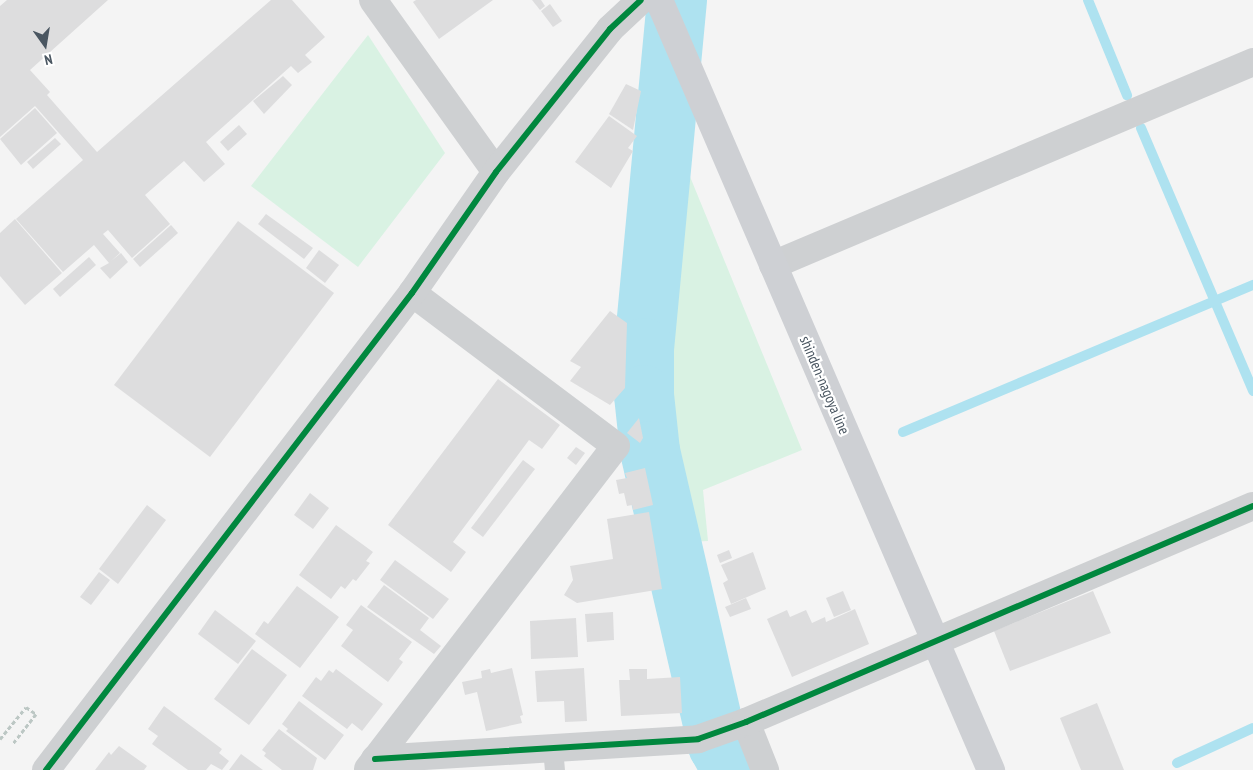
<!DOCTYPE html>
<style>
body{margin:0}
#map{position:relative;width:1253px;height:770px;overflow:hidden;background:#f4f4f4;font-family:"PT Sans Narrow",sans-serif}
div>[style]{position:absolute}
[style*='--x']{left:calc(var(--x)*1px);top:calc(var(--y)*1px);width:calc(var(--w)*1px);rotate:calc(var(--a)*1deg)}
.green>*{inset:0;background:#d9f2e3}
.stream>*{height:10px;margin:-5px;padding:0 5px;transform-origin:5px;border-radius:5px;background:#aee2f0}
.river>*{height:60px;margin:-30px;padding:0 30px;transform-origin:30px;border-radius:30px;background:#aee2f0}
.building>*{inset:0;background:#ddddde}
.path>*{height:3px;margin-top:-1.5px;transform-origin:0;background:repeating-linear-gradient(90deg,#bcc7c4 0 4px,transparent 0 6.5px)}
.service>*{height:20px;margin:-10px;padding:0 10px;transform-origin:10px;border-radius:10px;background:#ced0d2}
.minor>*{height:28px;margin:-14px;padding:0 14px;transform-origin:14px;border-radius:14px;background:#ced0d2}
.tertiary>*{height:28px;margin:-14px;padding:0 14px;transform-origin:14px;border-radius:14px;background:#ced0d2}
.secondary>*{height:28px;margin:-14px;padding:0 14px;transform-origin:14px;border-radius:14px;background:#ced0d4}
.cycleway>*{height:6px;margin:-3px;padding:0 3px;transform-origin:3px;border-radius:3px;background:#00873e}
span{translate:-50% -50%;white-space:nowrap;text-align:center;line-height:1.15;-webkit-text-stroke:4.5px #fff;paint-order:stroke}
.street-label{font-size:15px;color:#4a5661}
.north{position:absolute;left:20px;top:20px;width:50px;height:50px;-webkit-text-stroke:4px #fff;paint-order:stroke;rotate:167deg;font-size:14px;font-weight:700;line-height:20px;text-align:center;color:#4a5661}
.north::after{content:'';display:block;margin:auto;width:18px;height:22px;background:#4a5661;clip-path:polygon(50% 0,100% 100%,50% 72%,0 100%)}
</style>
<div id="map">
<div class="green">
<div style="clip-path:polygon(368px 35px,445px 153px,358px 267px,251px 186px)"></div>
<div style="clip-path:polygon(684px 162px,802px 450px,703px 490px,708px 541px,687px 542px,660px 408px,660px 362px,676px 175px)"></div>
</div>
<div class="stream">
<div style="--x:1088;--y:0;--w:103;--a:67.7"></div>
<div style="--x:1141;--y:128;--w:286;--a:66.9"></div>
<div style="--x:903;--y:432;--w:380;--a:-22.8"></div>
<div style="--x:1177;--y:763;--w:84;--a:-24.7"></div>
</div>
<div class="river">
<div style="--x:677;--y:0;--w:350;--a:95.4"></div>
<div style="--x:644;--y:348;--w:47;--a:90"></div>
<div style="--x:644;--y:395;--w:56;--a:83.9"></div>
<div style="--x:650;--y:451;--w:302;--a:77"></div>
<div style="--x:718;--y:745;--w:29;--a:61"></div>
</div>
<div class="building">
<div style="clip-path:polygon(7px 0,108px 0,30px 70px,50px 92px,47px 95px,97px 152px,271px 0,292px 0,325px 37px,305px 55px,312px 62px,298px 73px,291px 66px,206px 142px,225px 164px,204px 182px,184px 161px,145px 195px,170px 224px,132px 258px,108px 230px,103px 234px,120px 253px,111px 261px,121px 253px,128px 262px,110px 279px,100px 268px,109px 263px,94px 245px,63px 272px,16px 219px,83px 160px,35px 106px,0 137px,0 6px)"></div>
<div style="clip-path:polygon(416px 0,493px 0,439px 39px,413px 2px)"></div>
<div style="clip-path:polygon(532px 0,541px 0,545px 6px,540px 10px)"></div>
<div style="clip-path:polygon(550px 4px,562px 21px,553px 27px,541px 11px)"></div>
<div style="clip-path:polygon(283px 76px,292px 85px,264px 114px,253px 101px)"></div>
<div style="clip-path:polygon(626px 84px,641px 91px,633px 130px,609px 114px)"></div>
<div style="clip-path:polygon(35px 108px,57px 133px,21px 165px,0 139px)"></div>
<div style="clip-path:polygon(609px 116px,637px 136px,628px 148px,633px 151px,611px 188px,575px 162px)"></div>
<div style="clip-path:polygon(239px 125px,247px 134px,228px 151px,220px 142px)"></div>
<div style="clip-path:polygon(55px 138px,61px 144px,33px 169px,27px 162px)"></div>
<div style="clip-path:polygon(266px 214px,313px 248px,304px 259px,258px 224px)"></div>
<div style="clip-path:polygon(15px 219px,62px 273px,25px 305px,0 276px,0 233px)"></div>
<div style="clip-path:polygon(238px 221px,334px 293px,210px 457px,114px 385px)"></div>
<div style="clip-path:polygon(171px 225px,178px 233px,140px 267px,133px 259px)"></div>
<div style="clip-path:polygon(319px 250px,339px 265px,325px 283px,306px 268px)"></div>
<div style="clip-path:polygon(89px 257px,96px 265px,60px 297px,53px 289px)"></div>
<div style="clip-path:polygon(610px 311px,627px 323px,625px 388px,610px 405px,570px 381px,581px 367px,570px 361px)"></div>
<div style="clip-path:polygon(498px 379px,560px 425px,542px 449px,529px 440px,453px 542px,466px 552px,451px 572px,388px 525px)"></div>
<div style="clip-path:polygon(639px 418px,643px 438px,640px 443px,627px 433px)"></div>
<div style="clip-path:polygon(576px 447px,585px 453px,576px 465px,567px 458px)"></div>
<div style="clip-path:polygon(523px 460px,535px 469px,483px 537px,471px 528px)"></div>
<div style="clip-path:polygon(645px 468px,653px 505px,633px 510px,632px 505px,627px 506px,624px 493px,619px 494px,616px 480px,627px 478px,625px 473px)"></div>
<div style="clip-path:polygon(310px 493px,329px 508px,313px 529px,294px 515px)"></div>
<div style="clip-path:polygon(147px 505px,166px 520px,118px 584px,99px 569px)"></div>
<div style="clip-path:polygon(649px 512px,662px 589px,577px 603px,564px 595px,573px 580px,570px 566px,613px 559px,607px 519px)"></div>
<div style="clip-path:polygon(336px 525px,373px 552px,366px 561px,370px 563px,356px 581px,353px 579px,345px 589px,341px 586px,331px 599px,299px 575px)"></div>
<div style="clip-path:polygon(729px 550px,732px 558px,720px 563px,717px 555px)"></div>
<div style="clip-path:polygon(753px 552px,766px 589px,731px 604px,723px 583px,728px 580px,721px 565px)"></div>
<div style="clip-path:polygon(395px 560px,449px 599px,433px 619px,380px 580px)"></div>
<div style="clip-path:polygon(99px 572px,110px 580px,91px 605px,80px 597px)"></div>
<div style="clip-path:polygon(384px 585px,429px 618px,420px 630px,441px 646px,434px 654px,367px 607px)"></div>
<div style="clip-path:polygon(297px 586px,339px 617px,300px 668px,255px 634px,264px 621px,268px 624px)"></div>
<div style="clip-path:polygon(843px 591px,851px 610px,834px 617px,826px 598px)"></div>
<div style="clip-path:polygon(1093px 591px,1111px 633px,1010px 671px,994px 631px)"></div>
<div style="clip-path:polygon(746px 598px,751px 609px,730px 617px,725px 607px)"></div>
<div style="clip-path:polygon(361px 605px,412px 642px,399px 659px,403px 662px,388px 682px,341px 646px,353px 630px,346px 625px)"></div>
<div style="clip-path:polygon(855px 609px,869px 644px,792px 677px,767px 619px,787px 610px,790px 617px,806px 610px,812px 623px,825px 617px,826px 622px)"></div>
<div style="clip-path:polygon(215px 610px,256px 641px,238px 664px,198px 634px)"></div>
<div style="clip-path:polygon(613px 612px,614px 640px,587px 642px,585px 614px)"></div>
<div style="clip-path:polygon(576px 618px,578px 657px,531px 659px,530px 621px)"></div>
<div style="clip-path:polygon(252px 649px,287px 675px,249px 725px,214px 699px)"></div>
<div style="clip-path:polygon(512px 668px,523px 715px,520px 716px,522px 723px,486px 731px,477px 692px,465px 695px,462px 682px,482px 678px,481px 671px,490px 669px,491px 673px)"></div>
<div style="clip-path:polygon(584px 668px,587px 721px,565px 722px,564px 701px,537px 702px,535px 671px)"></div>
<div style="clip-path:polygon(336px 669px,383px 704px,362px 731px,352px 723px,347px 729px,302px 696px,316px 677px,321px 681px,329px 670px,333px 673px)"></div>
<div style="clip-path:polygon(629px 669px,647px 669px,647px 679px,680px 677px,682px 713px,621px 716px,619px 680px,630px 680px)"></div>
<div style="clip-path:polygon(299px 701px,344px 735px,325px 760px,286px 731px,288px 729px,282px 724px)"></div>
<div style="clip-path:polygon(1097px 703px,1124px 770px,1081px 770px,1060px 718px)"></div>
<div style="clip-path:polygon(164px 706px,222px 749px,219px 753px,229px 761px,222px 770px,211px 764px,206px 770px,188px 770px,152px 744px,158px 736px,148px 729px)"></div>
<div style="clip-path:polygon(279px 729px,317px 758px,313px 770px,282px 770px,264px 756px,266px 753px,262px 750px)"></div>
<div style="clip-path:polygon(119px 746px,147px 766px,144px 770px,95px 770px,109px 752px,111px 755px)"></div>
<div style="clip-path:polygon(241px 754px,263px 770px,229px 770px)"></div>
</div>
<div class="path">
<div style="--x:0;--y:739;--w:41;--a:-50.9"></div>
<div style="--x:26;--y:707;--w:12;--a:35"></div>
<div style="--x:36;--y:714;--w:37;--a:128"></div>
</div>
<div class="service">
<div style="--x:553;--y:748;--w:22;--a:85"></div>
</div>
<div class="minor">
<div style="--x:373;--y:0;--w:211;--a:54.4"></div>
<div style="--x:773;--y:265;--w:521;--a:-22.92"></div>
<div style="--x:746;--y:722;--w:52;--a:68.4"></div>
<div style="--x:375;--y:759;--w:324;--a:-3.5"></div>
<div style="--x:698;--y:739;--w:51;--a:-19.5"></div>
<div style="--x:746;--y:722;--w:551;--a:-23.08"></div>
<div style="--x:368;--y:769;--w:407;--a:-52.5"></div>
<div style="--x:616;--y:446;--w:255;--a:-143.1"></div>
</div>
<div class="tertiary">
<div style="--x:46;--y:770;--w:601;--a:-52.5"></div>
<div style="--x:412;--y:293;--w:147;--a:-55.2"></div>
<div style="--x:496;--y:172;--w:183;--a:-51.4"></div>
<div style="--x:610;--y:29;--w:42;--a:-43.1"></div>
</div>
<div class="secondary">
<div style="--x:659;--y:0;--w:839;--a:66.68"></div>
</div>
<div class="cycleway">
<div style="--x:375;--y:759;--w:324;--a:-3.5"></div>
<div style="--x:698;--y:739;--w:51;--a:-19.5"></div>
<div style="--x:746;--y:722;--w:551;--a:-23.08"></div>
<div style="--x:46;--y:770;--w:601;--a:-52.5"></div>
<div style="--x:412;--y:293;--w:147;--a:-55.2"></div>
<div style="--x:496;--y:172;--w:183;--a:-51.4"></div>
<div style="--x:610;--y:29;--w:42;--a:-43.1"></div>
</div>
<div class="street-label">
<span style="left:825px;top:385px;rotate:67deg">shinden-nagoya line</span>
</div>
<div class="north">N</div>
</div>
